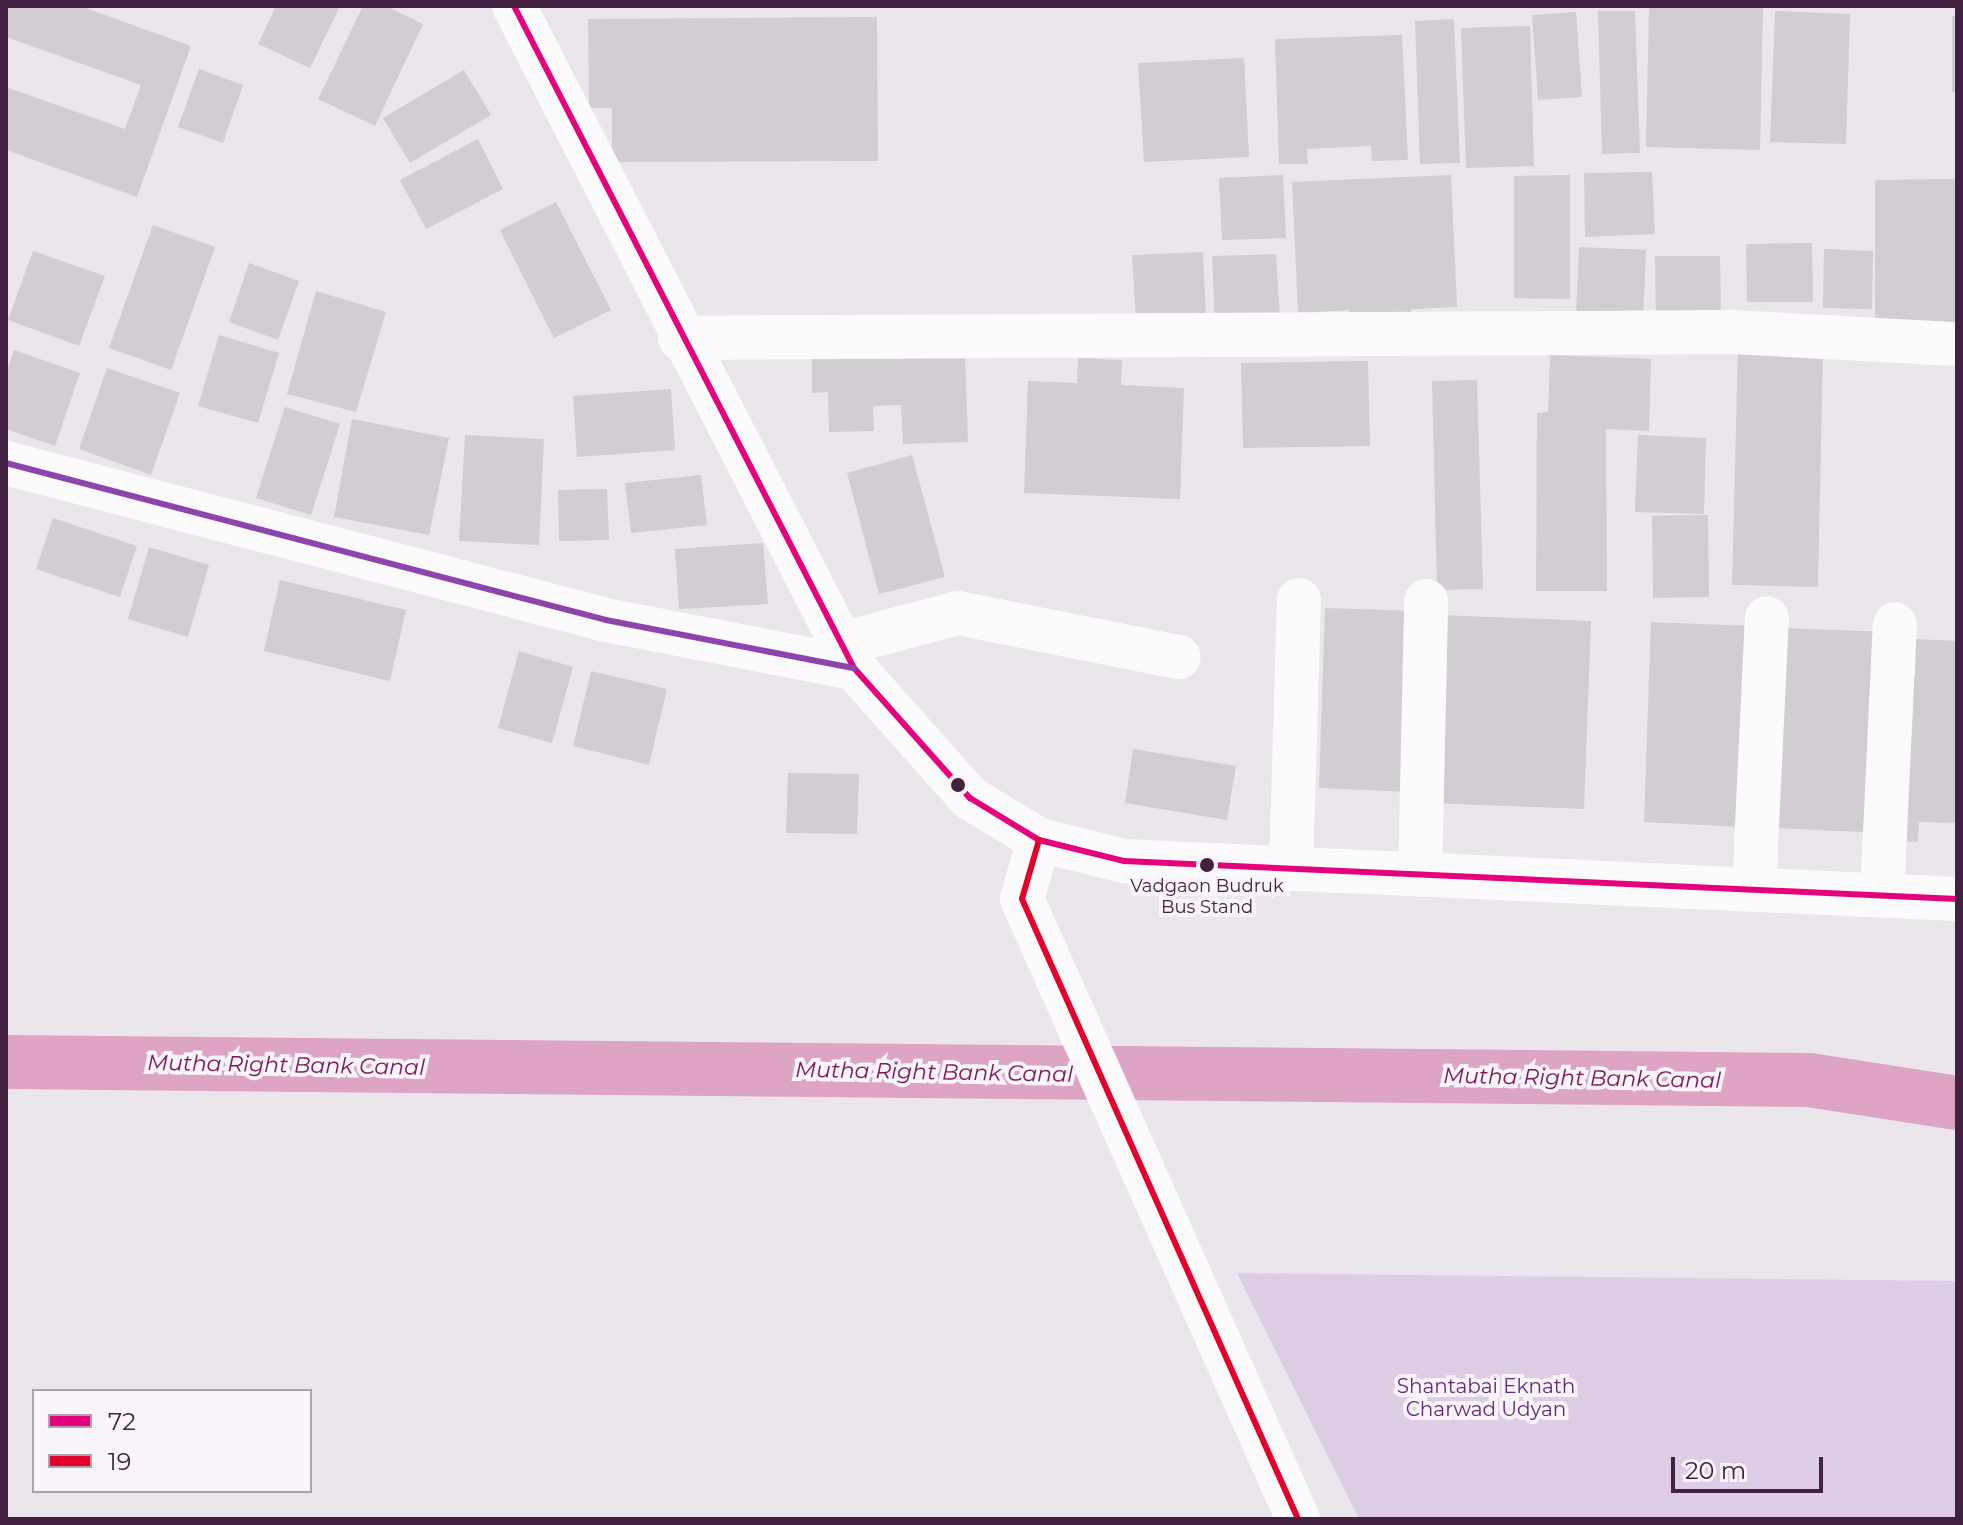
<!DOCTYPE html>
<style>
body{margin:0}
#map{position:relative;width:1963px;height:1525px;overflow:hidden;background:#ebe6ec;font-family:Montserrat,sans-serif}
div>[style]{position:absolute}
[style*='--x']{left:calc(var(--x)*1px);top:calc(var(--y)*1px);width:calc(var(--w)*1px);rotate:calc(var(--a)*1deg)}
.green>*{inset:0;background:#ddcee6}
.canal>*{height:54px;margin:-27px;padding:0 27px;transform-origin:27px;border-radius:27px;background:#dda4c3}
.building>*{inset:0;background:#d2cdd3}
.minor>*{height:44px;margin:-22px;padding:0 22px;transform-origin:22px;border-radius:22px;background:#fcfbfc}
.bus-1>*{height:6px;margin:-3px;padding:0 3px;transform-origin:3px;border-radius:3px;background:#e5007d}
.bus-2>*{height:6px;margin:-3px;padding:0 3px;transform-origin:3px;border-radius:3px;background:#e4002b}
.bus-3>*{height:6px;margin:-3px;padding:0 3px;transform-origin:3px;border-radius:3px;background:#8e44ad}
.dots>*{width:22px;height:22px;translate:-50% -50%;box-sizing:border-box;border:4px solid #f9f5fa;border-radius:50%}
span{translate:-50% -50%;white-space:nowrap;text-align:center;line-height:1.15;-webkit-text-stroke:8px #f9f5fa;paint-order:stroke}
.bus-label{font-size:18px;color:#422240}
.park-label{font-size:20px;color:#63297c}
.water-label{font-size:22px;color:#83174e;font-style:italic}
.frame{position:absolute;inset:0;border:8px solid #422240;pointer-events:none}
.legend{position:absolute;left:32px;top:1389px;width:280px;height:104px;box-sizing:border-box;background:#f9f5fa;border:2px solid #b0a1b0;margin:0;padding:10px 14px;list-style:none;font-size:24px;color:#422240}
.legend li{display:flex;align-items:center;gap:16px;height:40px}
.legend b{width:40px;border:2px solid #b0a1b0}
.scale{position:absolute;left:1671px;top:1457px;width:152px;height:36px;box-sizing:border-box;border:4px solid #422240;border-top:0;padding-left:10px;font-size:24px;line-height:28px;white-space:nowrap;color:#422240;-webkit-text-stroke:6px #f9f5fa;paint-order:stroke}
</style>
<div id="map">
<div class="green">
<div style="clip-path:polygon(1237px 1273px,1957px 1281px,1957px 1519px,1359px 1519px)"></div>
</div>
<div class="canal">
<div style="--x:6;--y:1062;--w:1803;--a:0.57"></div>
<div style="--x:1809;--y:1080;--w:150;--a:8.8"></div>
</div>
<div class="building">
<div style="clip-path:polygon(6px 6px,80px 6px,191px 46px,137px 197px,6px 150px,6px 87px,125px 129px,141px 85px,6px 37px)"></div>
<div style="clip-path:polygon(276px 6px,340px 6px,310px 68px,258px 44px)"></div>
<div style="clip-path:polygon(363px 6px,386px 6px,423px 24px,375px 126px,318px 99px)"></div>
<div style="clip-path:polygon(1649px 6px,1763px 7px,1760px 150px,1646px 147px)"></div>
<div style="clip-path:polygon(1598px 11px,1635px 11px,1640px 153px,1602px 154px)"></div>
<div style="clip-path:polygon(1775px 11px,1850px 14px,1846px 144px,1770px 142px)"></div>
<div style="clip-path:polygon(1576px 12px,1582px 97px,1538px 100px,1532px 15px)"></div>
<div style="clip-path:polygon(1952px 16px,1957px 16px,1957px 92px,1952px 92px)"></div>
<div style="clip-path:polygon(877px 17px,878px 161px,612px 162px,612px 108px,589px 108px,588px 19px)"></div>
<div style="clip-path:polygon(1454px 19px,1460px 163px,1420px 164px,1415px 21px)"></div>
<div style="clip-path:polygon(1530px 26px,1534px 166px,1466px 168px,1461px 28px)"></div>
<div style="clip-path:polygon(1402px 35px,1408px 160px,1372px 161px,1371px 146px,1307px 149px,1308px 164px,1279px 164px,1275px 39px)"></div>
<div style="clip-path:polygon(1244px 58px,1249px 157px,1144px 162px,1138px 63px)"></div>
<div style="clip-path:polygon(199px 69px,243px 85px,223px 143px,178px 127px)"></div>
<div style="clip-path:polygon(464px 70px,491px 115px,410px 163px,383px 118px)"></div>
<div style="clip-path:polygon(478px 139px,503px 189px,426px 229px,400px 180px)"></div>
<div style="clip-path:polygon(1652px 172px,1655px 234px,1585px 237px,1584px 173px)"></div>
<div style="clip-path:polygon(1283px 175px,1286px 238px,1222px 240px,1219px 178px)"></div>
<div style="clip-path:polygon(1451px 175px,1457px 307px,1411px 309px,1412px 326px,1349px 329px,1349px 310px,1298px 313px,1292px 182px)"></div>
<div style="clip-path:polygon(1570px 175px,1570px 299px,1514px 298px,1514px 176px)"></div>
<div style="clip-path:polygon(1957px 179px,1957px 322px,1875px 323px,1875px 180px)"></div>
<div style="clip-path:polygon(556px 202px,611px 310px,554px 338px,500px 230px)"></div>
<div style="clip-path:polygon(153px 225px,215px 247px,171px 370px,109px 348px)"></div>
<div style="clip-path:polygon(1812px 243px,1813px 302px,1747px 302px,1746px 244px)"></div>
<div style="clip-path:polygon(1579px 247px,1646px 250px,1643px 319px,1576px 316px)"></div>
<div style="clip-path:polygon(1824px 249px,1873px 251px,1872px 309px,1823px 308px)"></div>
<div style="clip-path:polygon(33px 251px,105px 276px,79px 346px,8px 320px)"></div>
<div style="clip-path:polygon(1203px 252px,1206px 317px,1136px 320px,1132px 255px)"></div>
<div style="clip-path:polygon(1276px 254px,1280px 321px,1215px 325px,1212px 256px)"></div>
<div style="clip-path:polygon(1655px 256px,1720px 256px,1721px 320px,1656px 321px)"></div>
<div style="clip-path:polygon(249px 263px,299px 281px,278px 340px,229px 322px)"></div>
<div style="clip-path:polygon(316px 291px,386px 312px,356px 412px,287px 394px)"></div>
<div style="clip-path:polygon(219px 335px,279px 353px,258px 423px,198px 406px)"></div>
<div style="clip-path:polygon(1738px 347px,1823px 349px,1818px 587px,1732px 585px)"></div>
<div style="clip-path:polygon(14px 350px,80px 373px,55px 446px,6px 429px,6px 373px)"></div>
<div style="clip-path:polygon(965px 353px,968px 442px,903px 444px,901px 405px,873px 406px,874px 431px,829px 432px,828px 392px,812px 393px,812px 356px)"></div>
<div style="clip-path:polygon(1550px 355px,1651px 359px,1649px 431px,1606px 429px,1607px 591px,1536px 591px,1537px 413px,1548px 412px)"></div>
<div style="clip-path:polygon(1078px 358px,1122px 360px,1121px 385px,1184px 388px,1180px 499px,1024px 493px,1028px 381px,1077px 383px)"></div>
<div style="clip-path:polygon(1368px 361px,1370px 446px,1243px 448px,1241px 363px)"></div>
<div style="clip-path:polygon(107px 368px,180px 393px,151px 475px,79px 449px)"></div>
<div style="clip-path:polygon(1477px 380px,1483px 589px,1437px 590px,1432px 381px)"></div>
<div style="clip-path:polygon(671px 389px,675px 450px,577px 457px,573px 396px)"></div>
<div style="clip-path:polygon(285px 407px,340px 424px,311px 515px,256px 498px)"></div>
<div style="clip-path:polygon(352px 419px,449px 438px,429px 535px,334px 517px)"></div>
<div style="clip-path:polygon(465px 435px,544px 439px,539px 545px,459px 541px)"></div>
<div style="clip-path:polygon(1638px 435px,1706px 438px,1704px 514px,1635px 512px)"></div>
<div style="clip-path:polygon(912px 455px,945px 577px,879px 594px,847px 473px)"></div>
<div style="clip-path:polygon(701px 475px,707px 525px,631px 533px,625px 483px)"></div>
<div style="clip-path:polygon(607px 489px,609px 540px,559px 541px,558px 490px)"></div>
<div style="clip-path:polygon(1708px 515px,1709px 597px,1653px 598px,1652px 516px)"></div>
<div style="clip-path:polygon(53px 518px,137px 546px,120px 597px,36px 569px)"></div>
<div style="clip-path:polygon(763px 543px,768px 604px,679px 609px,675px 549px)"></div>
<div style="clip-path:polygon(149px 547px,209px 565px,188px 637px,128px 619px)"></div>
<div style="clip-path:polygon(280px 580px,406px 610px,390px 681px,264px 651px)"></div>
<div style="clip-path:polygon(1325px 608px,1417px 611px,1410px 792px,1319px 788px)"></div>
<div style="clip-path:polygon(1441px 615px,1591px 621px,1584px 809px,1433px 803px)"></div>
<div style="clip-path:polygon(1651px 622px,1751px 626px,1743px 827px,1644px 822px)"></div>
<div style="clip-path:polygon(1784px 628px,1888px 632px,1881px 833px,1777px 828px)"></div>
<div style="clip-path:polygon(1916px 639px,1957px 641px,1957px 823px,1919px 822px,1918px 842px,1897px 841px,1896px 673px,1915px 674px)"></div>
<div style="clip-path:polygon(519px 651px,573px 667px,552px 743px,498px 728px)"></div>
<div style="clip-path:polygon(591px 671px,667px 689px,649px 765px,573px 746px)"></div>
<div style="clip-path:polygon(1133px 749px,1236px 766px,1227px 820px,1125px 803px)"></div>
<div style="clip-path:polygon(788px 773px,859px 774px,857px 834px,786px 833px)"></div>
</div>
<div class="minor">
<div style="--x:514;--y:6;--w:744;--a:62.82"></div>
<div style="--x:854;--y:668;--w:174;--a:48.3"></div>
<div style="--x:970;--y:798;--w:81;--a:31.3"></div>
<div style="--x:1039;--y:840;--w:88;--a:13.9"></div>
<div style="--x:1124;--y:861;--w:834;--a:2.61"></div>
<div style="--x:680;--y:338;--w:1053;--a:-0.33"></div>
<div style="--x:1733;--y:332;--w:224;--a:3.1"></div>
<div style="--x:6;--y:463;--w:620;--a:14.66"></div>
<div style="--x:606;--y:620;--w:253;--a:11"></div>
<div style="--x:841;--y:644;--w:121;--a:-14.8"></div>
<div style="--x:958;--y:613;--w:225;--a:11.3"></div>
<div style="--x:1039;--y:840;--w:61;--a:106.1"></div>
<div style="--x:1022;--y:899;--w:679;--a:66"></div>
<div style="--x:1291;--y:869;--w:269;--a:-88.3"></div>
<div style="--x:1420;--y:875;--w:274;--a:-88.7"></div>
<div style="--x:1754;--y:890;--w:272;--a:-87.3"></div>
<div style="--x:1882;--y:896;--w:272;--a:-87.3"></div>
</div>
<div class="bus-1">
<div style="--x:514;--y:6;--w:744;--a:62.82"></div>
<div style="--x:854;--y:668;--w:174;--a:48.3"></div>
<div style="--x:970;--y:798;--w:81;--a:31.3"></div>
<div style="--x:1039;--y:840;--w:88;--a:13.9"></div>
<div style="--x:1124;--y:861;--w:834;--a:2.61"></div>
</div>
<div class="bus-2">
<div style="--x:1039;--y:840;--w:61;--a:106.1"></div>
<div style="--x:1022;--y:899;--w:679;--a:66"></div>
</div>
<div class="bus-3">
<div style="--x:6;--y:463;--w:620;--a:14.66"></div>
<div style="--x:606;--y:620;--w:253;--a:11"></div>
</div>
<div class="dots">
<div style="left:958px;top:785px;background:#422240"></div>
<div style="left:1207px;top:865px;background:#422240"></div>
</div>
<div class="bus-label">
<span style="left:1207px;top:897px">Vadgaon Budruk<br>Bus Stand</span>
</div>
<div class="park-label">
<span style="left:1486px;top:1398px">Shantabai Eknath<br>Charwad Udyan</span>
</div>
<div class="water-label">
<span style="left:286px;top:1065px;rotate:1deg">Mutha Right Bank Canal</span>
<span style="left:934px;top:1072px;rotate:1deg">Mutha Right Bank Canal</span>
<span style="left:1582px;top:1078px;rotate:1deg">Mutha Right Bank Canal</span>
</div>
<div class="frame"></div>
<ul class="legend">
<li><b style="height:10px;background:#e5007d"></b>72</li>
<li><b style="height:10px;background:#e4002b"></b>19</li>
</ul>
<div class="scale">20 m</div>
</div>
